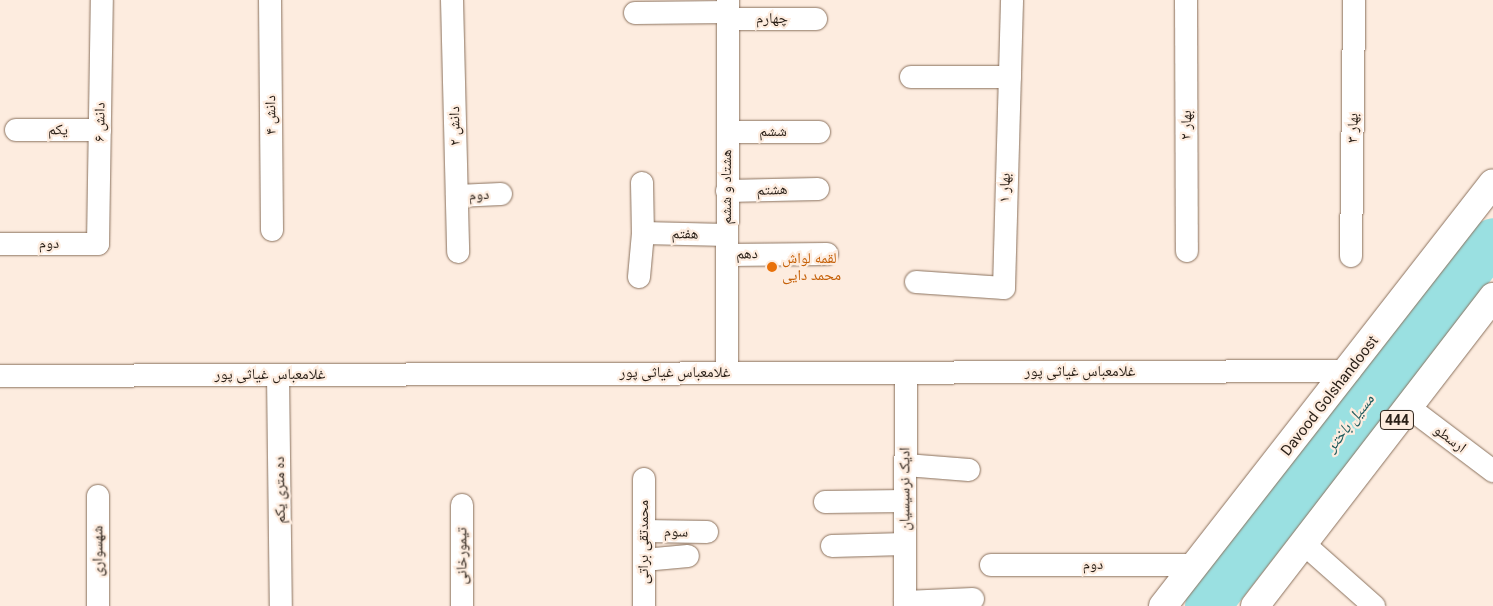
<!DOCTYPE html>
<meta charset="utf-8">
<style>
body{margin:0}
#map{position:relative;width:1493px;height:606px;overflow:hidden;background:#fdecdf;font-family:Roboto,"Noto Naskh Arabic",sans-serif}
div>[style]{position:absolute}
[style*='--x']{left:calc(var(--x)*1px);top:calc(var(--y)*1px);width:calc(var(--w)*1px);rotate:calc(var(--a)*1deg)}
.river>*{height:45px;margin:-22.5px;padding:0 22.5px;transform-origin:22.5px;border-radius:22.5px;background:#9ae0e1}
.roads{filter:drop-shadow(0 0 1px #8a715d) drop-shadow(0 0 1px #8a715d)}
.minor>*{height:22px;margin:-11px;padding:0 11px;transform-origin:11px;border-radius:11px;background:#fff}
.primary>*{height:28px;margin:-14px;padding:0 14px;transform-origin:14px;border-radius:14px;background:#fff}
.dots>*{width:14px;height:14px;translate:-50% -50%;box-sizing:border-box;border:2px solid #fdecdf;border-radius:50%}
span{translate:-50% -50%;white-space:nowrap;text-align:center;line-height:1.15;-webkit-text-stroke:4.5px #fdecdf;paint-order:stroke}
.shield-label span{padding:1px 4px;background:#fdecdf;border:1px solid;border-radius:4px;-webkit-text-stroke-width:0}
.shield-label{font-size:14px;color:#291f17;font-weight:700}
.street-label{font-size:15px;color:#291f17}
.food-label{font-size:15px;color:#c56008}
.left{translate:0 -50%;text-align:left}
.water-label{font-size:16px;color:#1e595a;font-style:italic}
</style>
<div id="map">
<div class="river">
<div style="--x:1207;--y:606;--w:464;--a:-52"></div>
</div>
<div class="roads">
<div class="minor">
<div style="--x:270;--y:0;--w:230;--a:89.5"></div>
<div style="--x:452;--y:0;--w:252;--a:88.6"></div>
<div style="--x:1186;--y:0;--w:251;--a:89.8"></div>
<div style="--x:635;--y:13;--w:93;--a:-0.6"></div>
<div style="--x:728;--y:19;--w:88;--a:0"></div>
<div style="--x:911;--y:77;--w:99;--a:0"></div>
<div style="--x:16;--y:130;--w:84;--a:0"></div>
<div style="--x:728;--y:132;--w:91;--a:0"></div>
<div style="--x:642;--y:183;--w:50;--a:88.9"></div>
<div style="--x:643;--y:233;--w:84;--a:1.4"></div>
<div style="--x:727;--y:191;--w:91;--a:-1.3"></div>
<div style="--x:457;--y:196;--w:44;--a:-2.6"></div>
<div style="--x:0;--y:244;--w:98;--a:0"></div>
<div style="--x:98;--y:244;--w:244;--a:-89.1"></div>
<div style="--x:727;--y:255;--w:100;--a:-0.6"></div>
<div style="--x:1351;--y:256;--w:256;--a:-89.3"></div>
<div style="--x:639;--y:277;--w:44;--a:-84.8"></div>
<div style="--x:916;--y:282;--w:88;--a:3.9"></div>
<div style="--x:1004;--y:288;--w:288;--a:-88.4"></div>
<div style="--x:727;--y:373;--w:373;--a:-89.8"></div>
<div style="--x:278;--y:375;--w:231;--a:89.3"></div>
<div style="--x:0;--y:376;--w:1350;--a:-0.21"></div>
<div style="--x:1407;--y:406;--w:108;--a:37.1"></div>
<div style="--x:906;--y:465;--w:63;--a:4.5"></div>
<div style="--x:98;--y:496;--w:110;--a:90"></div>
<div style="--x:825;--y:502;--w:80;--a:-0.7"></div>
<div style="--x:462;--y:505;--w:101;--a:90"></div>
<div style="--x:644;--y:531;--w:63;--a:0.9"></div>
<div style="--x:1303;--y:543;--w:95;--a:41.6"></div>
<div style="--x:832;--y:546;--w:73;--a:-1.6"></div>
<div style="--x:644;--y:560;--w:44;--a:-5.2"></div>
<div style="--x:991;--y:565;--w:205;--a:0"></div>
<div style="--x:905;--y:602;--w:68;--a:-2.5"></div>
<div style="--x:644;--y:606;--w:127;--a:-90"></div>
<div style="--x:905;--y:606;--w:233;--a:-89.8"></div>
</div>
<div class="primary">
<div style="--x:1163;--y:606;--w:536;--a:-52.04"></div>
<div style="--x:1255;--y:606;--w:390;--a:-52.4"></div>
</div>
</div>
<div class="dots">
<div style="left:772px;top:267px;background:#e8710a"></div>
</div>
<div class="shield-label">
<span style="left:1397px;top:420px">444</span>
</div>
<div class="street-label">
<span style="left:772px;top:19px">چهارم</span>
<span style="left:271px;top:115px;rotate:-91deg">دانش ۴</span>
<span style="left:100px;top:122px;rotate:-89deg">دانش ۶</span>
<span style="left:1187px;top:125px;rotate:-90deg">بهار ۲</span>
<span style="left:455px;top:126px;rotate:-91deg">دانش ۲</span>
<span style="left:1353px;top:128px;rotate:-89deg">بهار ۳</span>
<span style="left:58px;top:130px;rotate:1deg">یکم</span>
<span style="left:773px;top:132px">ششم</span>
<span style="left:727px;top:187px;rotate:-90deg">هشتاد و ششم</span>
<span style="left:1005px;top:188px;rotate:-88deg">بهار ۱</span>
<span style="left:772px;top:190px;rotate:-2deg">هشتم</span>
<span style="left:479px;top:195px;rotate:-3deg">دوم</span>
<span style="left:685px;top:234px;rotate:1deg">هفتم</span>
<span style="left:49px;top:244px">دوم</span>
<span style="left:747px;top:254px;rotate:-1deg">دهم</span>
<span style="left:1080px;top:372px">غلامعباس غیاثی پور</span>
<span style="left:675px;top:373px">غلامعباس غیاثی پور</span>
<span style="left:270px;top:375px">غلامعباس غیاثی پور</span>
<span style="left:1330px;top:396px;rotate:-52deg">Davood Golshandoost</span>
<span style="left:1450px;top:439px;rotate:37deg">ارسطو</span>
<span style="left:905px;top:489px;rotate:-90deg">ادیک نرسیسیان</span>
<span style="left:280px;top:490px;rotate:-91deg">ده متری یکم</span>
<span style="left:676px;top:532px;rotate:1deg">سوم</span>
<span style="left:644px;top:542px;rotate:-90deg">محمدتقی براتی</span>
<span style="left:98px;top:551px;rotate:-90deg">شهسواری</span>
<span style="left:462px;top:556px;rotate:-90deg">تیمورخانی</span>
<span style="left:1093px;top:565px">دوم</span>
</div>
<div class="food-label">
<span class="left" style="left:782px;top:267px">لقمه لواش<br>محمد دايى</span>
</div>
<div class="water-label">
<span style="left:1350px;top:423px;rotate:-52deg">مسیل باختر</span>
</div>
</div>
